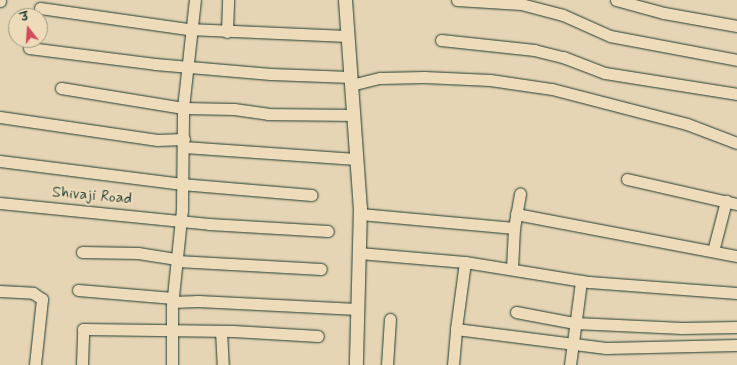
<!DOCTYPE html>
<meta charset="utf-8">
<style>
body{margin:0}
#map{position:relative;width:737px;height:365px;overflow:hidden;background:#e6d5b4;font-family:Mynerve,"Playpen Sans Deva",sans-serif}
div>[style]{position:absolute}
[style*='--x']{left:calc(var(--x)*1px);top:calc(var(--y)*1px);width:calc(var(--w)*1px);rotate:calc(var(--a)*1deg)}
.roads{filter:drop-shadow(0 0 1px #1f3d34) drop-shadow(0 0 1px #1f3d34)}
.minor>*{height:11px;margin:-5.5px;padding:0 5.5px;transform-origin:5.5px;border-radius:5.5px;background:#eedbb9}
.tertiary>*{height:13px;margin:-6.5px;padding:0 6.5px;transform-origin:6.5px;border-radius:6.5px;background:#eedbb9}
span{translate:-50% -50%;white-space:nowrap;text-align:center;line-height:1.15;-webkit-text-stroke:4px #eedbb9;paint-order:stroke}
.street-label{font-size:16px;color:#1f3d34}
.north{position:absolute;left:8px;top:8px;width:40px;height:40px;box-sizing:border-box;background:#eedbb9;border:1px solid #9b9c84;border-radius:50%;rotate:343deg;font-size:11px;font-weight:700;line-height:16px;text-align:center;color:#1f3d34}
.north::after{content:'';display:block;margin:auto;width:14px;height:18px;background:#d1495b;clip-path:polygon(50% 0,100% 100%,50% 72%,0 100%)}
</style>
<div id="map">
<div class="roads">
<div class="minor">
<div style="--x:457;--y:0;--w:64;--a:3.6"></div>
<div style="--x:521;--y:4;--w:43;--a:14.7"></div>
<div style="--x:563;--y:15;--w:51;--a:24.1"></div>
<div style="--x:610;--y:36;--w:129;--a:10.7"></div>
<div style="--x:616;--y:0;--w:50;--a:15.2"></div>
<div style="--x:664;--y:13;--w:74;--a:10.1"></div>
<div style="--x:0;--y:1;--w:1;--a:-90"></div>
<div style="--x:40;--y:8;--w:149;--a:8.1"></div>
<div style="--x:188;--y:29;--w:159;--a:2.5"></div>
<div style="--x:227;--y:32;--w:32;--a:-88"></div>
<div style="--x:441;--y:40;--w:94;--a:6.1"></div>
<div style="--x:534;--y:50;--w:30;--a:14"></div>
<div style="--x:563;--y:57;--w:45;--a:20.9"></div>
<div style="--x:605;--y:73;--w:134;--a:9"></div>
<div style="--x:29;--y:48;--w:127;--a:7.2"></div>
<div style="--x:155;--y:64;--w:116;--a:4.9"></div>
<div style="--x:271;--y:74;--w:79;--a:2.2"></div>
<div style="--x:351;--y:85;--w:30;--a:-14"></div>
<div style="--x:380;--y:78;--w:44;--a:-1.3"></div>
<div style="--x:424;--y:77;--w:66;--a:2.6"></div>
<div style="--x:490;--y:80;--w:63;--a:8.3"></div>
<div style="--x:552;--y:89;--w:139;--a:14.5"></div>
<div style="--x:687;--y:124;--w:53;--a:20.8"></div>
<div style="--x:61;--y:88;--w:124;--a:9.3"></div>
<div style="--x:183;--y:108;--w:109;--a:-83.7"></div>
<div style="--x:0;--y:117;--w:159;--a:8.3"></div>
<div style="--x:157;--y:140;--w:27;--a:-2"></div>
<div style="--x:184;--y:147;--w:172;--a:4"></div>
<div style="--x:0;--y:161;--w:182;--a:7.2"></div>
<div style="--x:181;--y:184;--w:131;--a:4.8"></div>
<div style="--x:627;--y:179;--w:113;--a:12.8"></div>
<div style="--x:0;--y:203;--w:210;--a:5.7"></div>
<div style="--x:209;--y:224;--w:119;--a:3.4"></div>
<div style="--x:360;--y:214;--w:155;--a:5.2"></div>
<div style="--x:516;--y:214;--w:225;--a:10.8"></div>
<div style="--x:713;--y:251;--w:52;--a:-75.4"></div>
<div style="--x:82;--y:252;--w:56;--a:1"></div>
<div style="--x:138;--y:253;--w:39;--a:9"></div>
<div style="--x:359;--y:253;--w:106;--a:4.9"></div>
<div style="--x:465;--y:262;--w:68;--a:97.7"></div>
<div style="--x:456;--y:329;--w:151;--a:7.2"></div>
<div style="--x:606;--y:348;--w:131;--a:-1.3"></div>
<div style="--x:177;--y:261;--w:144;--a:3.2"></div>
<div style="--x:465;--y:262;--w:126;--a:9.2"></div>
<div style="--x:589;--y:282;--w:148;--a:4.3"></div>
<div style="--x:512;--y:268;--w:40;--a:-87.1"></div>
<div style="--x:514;--y:228;--w:35;--a:-80"></div>
<div style="--x:78;--y:290;--w:95;--a:4.8"></div>
<div style="--x:0;--y:291;--w:33;--a:3"></div>
<div style="--x:33;--y:293;--w:11;--a:34"></div>
<div style="--x:42;--y:299;--w:66;--a:96.1"></div>
<div style="--x:172;--y:302;--w:26;--a:-2"></div>
<div style="--x:198;--y:301;--w:159;--a:2.9"></div>
<div style="--x:516;--y:312;--w:60;--a:10.6"></div>
<div style="--x:575;--y:323;--w:107;--a:2.7"></div>
<div style="--x:682;--y:328;--w:55;--a:-1"></div>
<div style="--x:221;--y:331;--w:34;--a:87"></div>
<div style="--x:82;--y:365;--w:36;--a:-88"></div>
<div style="--x:83;--y:329;--w:150;--a:0.8"></div>
<div style="--x:233;--y:331;--w:85;--a:3.4"></div>
<div style="--x:172;--y:365;--w:59;--a:-90"></div>
<div style="--x:172;--y:306;--w:97;--a:-84.1"></div>
<div style="--x:182;--y:210;--w:102;--a:-89.4"></div>
<div style="--x:183;--y:108;--w:51;--a:1.1"></div>
<div style="--x:234;--y:109;--w:34;--a:8"></div>
<div style="--x:268;--y:114;--w:85;--a:0.7"></div>
<div style="--x:387;--y:365;--w:46;--a:-86.3"></div>
<div style="--x:453;--y:365;--w:36;--a:-85"></div>
<div style="--x:570;--y:365;--w:85;--a:-82.5"></div>
</div>
<div class="tertiary">
<div style="--x:345;--y:0;--w:208;--a:85.9"></div>
<div style="--x:360;--y:207;--w:158;--a:91.5"></div>
</div>
</div>
<div class="street-label">
<span style="left:92px;top:196px;rotate:5deg">Shivaji Road</span>
</div>
<div class="north">उ</div>
</div>
